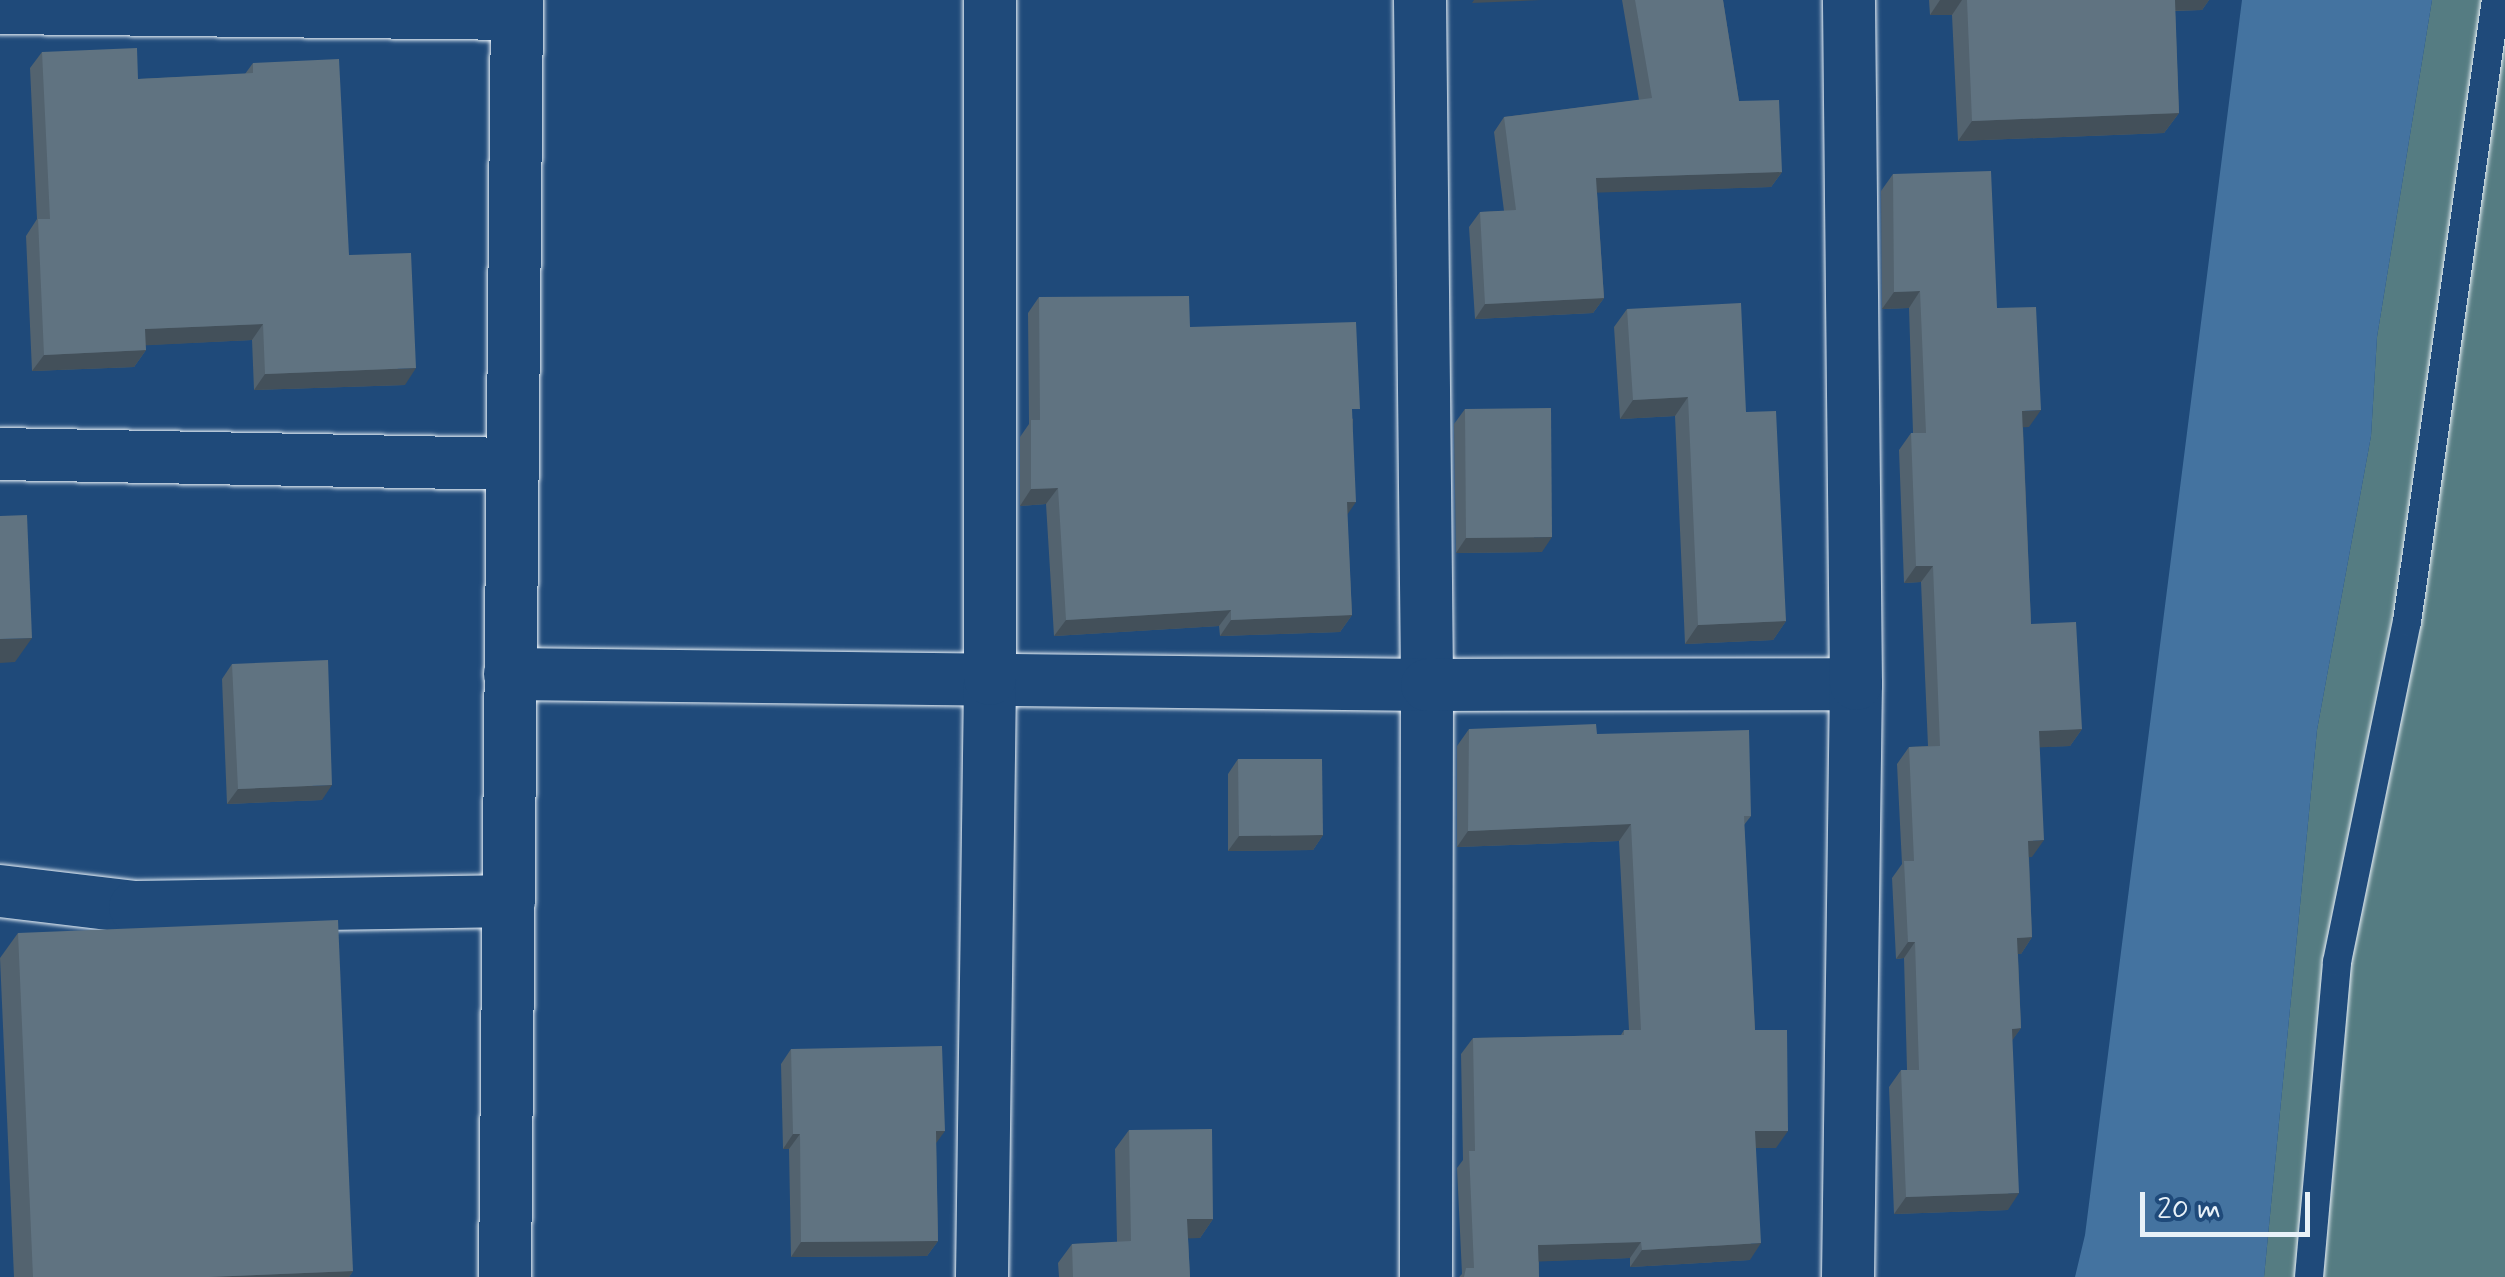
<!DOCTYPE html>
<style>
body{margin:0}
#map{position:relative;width:2505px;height:1277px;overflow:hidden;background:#1f4a7a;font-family:Mynerve,sans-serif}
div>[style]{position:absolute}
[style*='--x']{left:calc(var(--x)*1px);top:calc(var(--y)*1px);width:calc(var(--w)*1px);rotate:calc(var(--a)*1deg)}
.green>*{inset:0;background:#557c82}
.water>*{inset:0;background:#4473a0}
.roads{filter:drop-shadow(0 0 2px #e8f1f8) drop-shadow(0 0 2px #e8f1f8)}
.lane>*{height:28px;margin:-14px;padding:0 14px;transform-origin:14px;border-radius:14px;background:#1f4a7a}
.street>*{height:52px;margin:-26px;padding:0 26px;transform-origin:26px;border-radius:26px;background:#1f4a7a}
.wall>*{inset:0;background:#53636f}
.shaded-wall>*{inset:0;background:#43505a}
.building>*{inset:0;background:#607381}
span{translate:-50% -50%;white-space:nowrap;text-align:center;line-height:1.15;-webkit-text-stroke:8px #1f4a7a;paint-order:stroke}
.scale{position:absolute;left:2140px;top:1192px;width:170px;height:45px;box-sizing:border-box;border:5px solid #e8f1f8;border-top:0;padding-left:12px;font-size:30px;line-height:35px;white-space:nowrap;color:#e8f1f8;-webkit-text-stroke:8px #1f4a7a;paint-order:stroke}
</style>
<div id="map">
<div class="green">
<div style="clip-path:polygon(2432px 0,2505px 0,2505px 1277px,2264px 1277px,2317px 730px,2371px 436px,2377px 337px)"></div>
</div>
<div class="water">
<div style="clip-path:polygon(2242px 0,2432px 0,2377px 337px,2371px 436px,2317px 730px,2264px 1277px,2075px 1277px,2085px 1235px)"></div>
</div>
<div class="roads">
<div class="lane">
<div style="--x:2309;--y:1277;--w:316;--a:-84.9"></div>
<div style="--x:2337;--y:962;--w:347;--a:-78.4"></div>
<div style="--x:2407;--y:622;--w:628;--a:-81.86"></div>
</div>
<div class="street">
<div style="--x:1420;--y:0;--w:685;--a:89.41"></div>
<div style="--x:1427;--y:685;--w:592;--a:90.1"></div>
<div style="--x:0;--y:8;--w:517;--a:0.66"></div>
<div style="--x:0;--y:454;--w:513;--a:1.12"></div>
<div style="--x:510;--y:674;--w:917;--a:0.69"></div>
<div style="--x:1427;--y:685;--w:429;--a:-0.1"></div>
<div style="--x:0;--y:891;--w:136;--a:6.8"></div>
<div style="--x:135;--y:907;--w:374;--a:-0.9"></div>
<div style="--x:505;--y:1277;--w:1277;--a:-89.46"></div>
<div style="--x:982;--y:1277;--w:598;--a:-89.23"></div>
<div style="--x:990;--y:679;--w:679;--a:-90"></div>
<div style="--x:1848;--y:1277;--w:593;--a:-89.23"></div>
<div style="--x:1856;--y:684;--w:684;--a:-90.59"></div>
</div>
</div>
<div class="wall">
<div style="clip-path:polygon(1622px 0,1723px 0,1739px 101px,1782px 172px,1771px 187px,1597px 192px,1604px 298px,1593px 313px,1475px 319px,1469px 227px,1480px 212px,1504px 211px,1494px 132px,1504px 117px,1639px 100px)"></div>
<div style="clip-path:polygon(1929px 0,2209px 0,2202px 10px,2175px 11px,2179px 113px,2164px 133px,1958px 141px,1952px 15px,1930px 15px)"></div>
<div style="clip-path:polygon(42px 52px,138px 79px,245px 74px,253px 63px,349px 255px,405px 385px,254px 390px,252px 340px,145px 345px,146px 350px,134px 367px,32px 371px,26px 236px,37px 219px,30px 68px)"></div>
<div style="clip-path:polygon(1893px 174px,1997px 308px,2029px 427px,2023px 427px,2031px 624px,2082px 729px,2070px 746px,2039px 747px,2032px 857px,2029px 857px,2032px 937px,2021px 954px,2018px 954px,2021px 1028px,2012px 1040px,2008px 1210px,1894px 1214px,1889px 1087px,1901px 1070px,1907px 1070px,1904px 958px,1896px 959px,1892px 878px,1902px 864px,1897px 764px,1909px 747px,1928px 746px,1921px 582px,1904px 583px,1899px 450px,1911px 433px,1913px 433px,1909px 308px,1882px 309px,1881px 191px)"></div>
<div style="clip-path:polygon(1039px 297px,1190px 327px,1353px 419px,1347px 514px,1352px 615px,1340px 632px,1220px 636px,1219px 626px,1054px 636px,1046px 504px,1020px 506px,1020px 437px,1029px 424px,1028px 313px)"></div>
<div style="clip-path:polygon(1627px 309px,1746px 412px,1786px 621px,1773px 640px,1685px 644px,1675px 416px,1620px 419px,1614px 327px)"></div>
<div style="clip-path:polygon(1465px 409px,1542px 552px,1456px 553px,1454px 424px)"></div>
<div style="clip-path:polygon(232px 664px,322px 800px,227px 804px,222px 679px)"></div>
<div style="clip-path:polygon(1469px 729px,1597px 734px,1751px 816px,1744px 825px,1755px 1030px,1776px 1148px,1756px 1148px,1750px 1260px,1630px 1267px,1630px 1258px,1539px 1261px,1539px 1277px,1459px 1277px,1462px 1274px,1457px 1168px,1463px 1160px,1461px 1054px,1473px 1038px,1621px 1035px,1624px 1030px,1629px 1030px,1619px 841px,1457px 847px,1457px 746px)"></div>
<div style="clip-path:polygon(1238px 759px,1323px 835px,1313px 850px,1228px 851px,1228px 774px)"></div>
<div style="clip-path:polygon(18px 933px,353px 1271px,349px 1277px,14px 1277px,0 958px)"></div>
<div style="clip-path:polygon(791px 1049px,936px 1142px,938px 1241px,927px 1256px,791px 1257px,789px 1149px,783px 1149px,781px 1064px)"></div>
<div style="clip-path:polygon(1129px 1130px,1213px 1219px,1200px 1238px,1188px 1238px,1190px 1277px,1059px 1277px,1058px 1263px,1072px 1244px,1117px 1242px,1115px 1149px)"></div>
</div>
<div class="shaded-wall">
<div style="clip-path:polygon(1474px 0,1541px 0,1472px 3px)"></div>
<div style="clip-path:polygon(1940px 0,1962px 0,1952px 15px,1930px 15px)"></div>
<div style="clip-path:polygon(2168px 0,2209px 0,2202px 10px,2160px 11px)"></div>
<div style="clip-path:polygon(2179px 113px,2164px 133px,1958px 141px,1972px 121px)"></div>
<div style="clip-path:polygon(1782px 172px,1771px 187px,1586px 193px,1596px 178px)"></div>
<div style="clip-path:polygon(1920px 291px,1909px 308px,1882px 309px,1894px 292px)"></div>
<div style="clip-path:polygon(1604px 298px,1593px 313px,1475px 319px,1485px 304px)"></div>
<div style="clip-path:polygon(263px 324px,252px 340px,133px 346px,145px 329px)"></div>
<div style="clip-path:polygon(146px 350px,134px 367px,32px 371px,44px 355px)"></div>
<div style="clip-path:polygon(416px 368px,405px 385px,254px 390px,265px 374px)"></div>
<div style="clip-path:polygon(1688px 397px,1675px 416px,1620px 419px,1633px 400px)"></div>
<div style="clip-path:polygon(2041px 410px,2029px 427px,2010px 428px,2022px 411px)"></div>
<div style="clip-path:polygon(1058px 488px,1046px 504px,1020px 506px,1031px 489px)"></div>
<div style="clip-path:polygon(1347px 502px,1356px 502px,1345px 518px)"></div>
<div style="clip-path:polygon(1552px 537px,1542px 552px,1456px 553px,1466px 538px)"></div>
<div style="clip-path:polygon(1916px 566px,1933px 566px,1921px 582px,1904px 583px)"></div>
<div style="clip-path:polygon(1231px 610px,1219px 626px,1054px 636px,1066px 620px)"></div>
<div style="clip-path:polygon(1352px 615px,1340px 632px,1220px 636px,1231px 620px)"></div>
<div style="clip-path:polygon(1786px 621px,1773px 640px,1685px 644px,1698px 625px)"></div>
<div style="clip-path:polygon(32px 638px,15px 662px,0 663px,0 639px)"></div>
<div style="clip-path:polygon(2082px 729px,2070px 746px,2027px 748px,2039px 731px)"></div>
<div style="clip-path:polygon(332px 785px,322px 800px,227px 804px,238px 789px)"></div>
<div style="clip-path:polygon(1631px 824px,1619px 841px,1457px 847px,1468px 831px)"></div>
<div style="clip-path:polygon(1323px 835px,1313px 850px,1228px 851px,1239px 836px)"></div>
<div style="clip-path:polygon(2044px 840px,2032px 857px,2016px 858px,2028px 841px)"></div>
<div style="clip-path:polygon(2032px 937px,2021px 954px,2005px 954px,2017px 938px)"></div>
<div style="clip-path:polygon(1908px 942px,1915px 942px,1904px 958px,1896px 959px)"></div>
<div style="clip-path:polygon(2021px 1028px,2009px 1045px,2012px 1029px)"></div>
<div style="clip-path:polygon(936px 1131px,945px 1131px,934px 1146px)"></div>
<div style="clip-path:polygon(1755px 1131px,1788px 1131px,1776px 1148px,1743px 1148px)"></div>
<div style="clip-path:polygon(793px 1134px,800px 1134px,789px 1149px,783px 1149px)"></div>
<div style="clip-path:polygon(2019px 1193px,2008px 1210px,1894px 1214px,1906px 1197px)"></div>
<div style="clip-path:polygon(1187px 1219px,1213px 1219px,1200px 1238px,1174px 1239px)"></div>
<div style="clip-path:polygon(938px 1241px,927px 1256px,791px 1257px,801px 1242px)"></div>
<div style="clip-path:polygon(1641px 1242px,1630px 1258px,1527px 1262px,1538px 1245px)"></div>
<div style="clip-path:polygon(1761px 1243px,1750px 1260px,1630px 1267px,1642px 1250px)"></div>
<div style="clip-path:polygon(353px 1271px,349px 1277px,209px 1277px)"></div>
</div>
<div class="building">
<div style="clip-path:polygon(1635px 0,1723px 0,1739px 101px,1779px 100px,1782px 172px,1596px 178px,1604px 298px,1485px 304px,1480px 212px,1516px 210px,1504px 117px,1652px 98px)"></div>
<div style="clip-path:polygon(1967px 0,2175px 0,2179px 113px,1972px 121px)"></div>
<div style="clip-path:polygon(137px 48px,138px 79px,253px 73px,253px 63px,339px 59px,349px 255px,411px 253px,416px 368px,265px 374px,263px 324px,145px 329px,146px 350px,44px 355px,38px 219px,50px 219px,42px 52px)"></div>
<div style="clip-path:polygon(1991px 171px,1997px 308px,2036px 307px,2041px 410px,2022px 411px,2031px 624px,2076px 622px,2082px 729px,2039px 731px,2044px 840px,2028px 841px,2032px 937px,2017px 938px,2021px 1028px,2012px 1029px,2019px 1193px,1906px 1197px,1901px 1070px,1919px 1070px,1915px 942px,1908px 942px,1904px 861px,1914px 861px,1909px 747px,1940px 746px,1933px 566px,1916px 566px,1911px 433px,1926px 433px,1920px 291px,1894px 292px,1893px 174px)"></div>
<div style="clip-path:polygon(1189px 296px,1190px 327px,1356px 322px,1360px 409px,1352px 409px,1356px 502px,1347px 502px,1352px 615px,1231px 620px,1231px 610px,1066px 620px,1058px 488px,1031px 489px,1031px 420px,1040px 420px,1039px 297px)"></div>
<div style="clip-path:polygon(1741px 303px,1746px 412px,1776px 411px,1786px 621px,1698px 625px,1688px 397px,1633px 400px,1627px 309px)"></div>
<div style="clip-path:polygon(1551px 408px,1552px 537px,1466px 538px,1465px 409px)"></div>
<div style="clip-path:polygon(27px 515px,32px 638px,0 639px,0 516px)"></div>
<div style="clip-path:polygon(328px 660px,332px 785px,238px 789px,232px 664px)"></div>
<div style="clip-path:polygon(1596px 724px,1597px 734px,1749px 730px,1751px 816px,1744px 816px,1755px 1030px,1787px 1030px,1788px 1131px,1755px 1131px,1761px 1243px,1642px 1250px,1641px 1242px,1538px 1245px,1539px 1277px,1464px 1277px,1466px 1268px,1474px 1268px,1469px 1151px,1475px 1151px,1473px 1038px,1624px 1035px,1624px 1030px,1641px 1030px,1631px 824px,1468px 831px,1469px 729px)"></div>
<div style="clip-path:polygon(1238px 759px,1322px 759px,1323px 835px,1239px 836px)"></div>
<div style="clip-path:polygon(338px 920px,353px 1271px,209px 1277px,33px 1277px,18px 933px)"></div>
<div style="clip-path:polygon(942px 1046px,945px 1131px,936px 1131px,938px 1241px,801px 1242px,800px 1134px,793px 1134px,791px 1049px)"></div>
<div style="clip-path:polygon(1212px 1129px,1213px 1219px,1187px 1219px,1190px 1277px,1073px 1277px,1072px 1244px,1131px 1241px,1129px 1130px)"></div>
</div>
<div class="scale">20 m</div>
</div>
